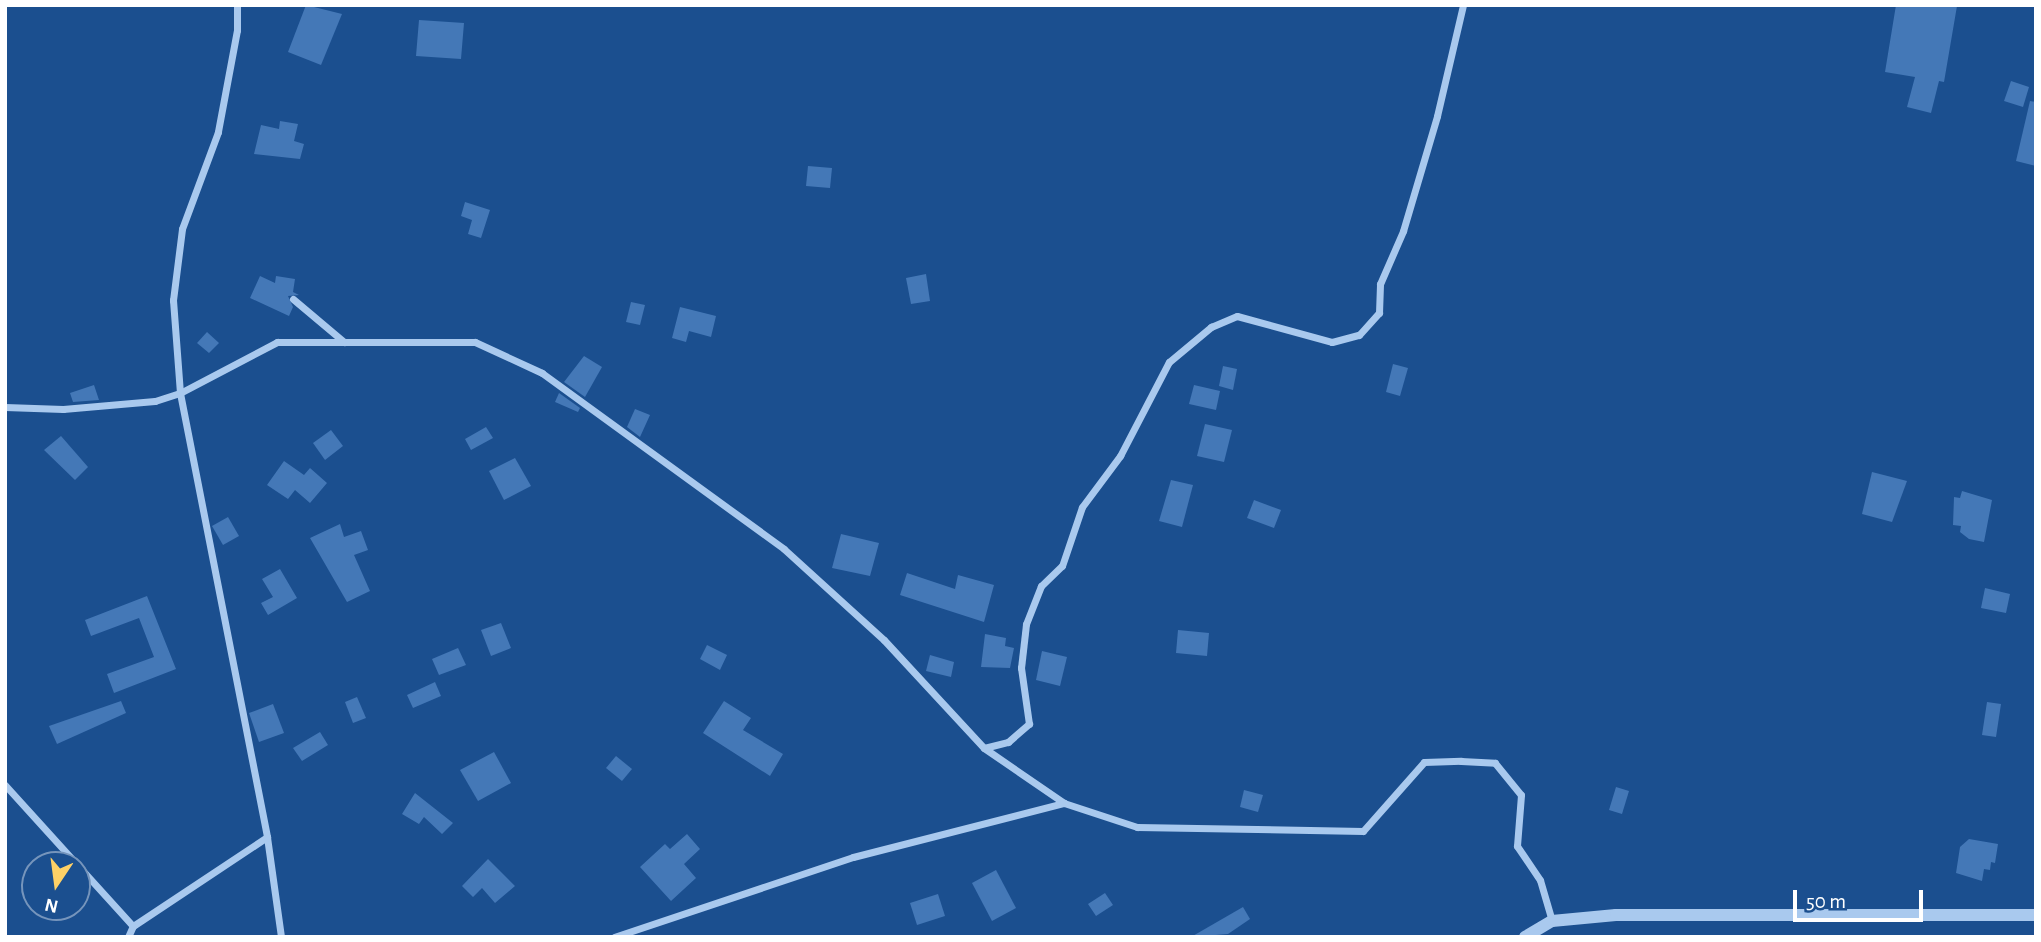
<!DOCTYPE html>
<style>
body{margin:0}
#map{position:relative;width:2041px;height:942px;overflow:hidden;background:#1b4f8f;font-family:"Alegreya Sans",sans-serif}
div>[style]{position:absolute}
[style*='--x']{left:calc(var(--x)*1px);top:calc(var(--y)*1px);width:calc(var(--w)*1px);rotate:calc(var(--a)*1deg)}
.building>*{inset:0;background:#4478b7}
.minor>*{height:7px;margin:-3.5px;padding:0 3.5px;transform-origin:3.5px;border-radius:3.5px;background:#a9c9ee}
.tertiary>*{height:12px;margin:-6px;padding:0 6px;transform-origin:6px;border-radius:6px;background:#a9c9ee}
span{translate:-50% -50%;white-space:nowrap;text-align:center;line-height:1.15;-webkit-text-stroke:5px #1b4f8f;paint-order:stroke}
.frame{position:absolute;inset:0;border:7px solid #fff;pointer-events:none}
.north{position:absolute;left:21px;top:851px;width:70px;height:70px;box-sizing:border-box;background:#1b4f8f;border:2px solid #7695bc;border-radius:50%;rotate:193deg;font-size:19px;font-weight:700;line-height:28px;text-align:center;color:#fff}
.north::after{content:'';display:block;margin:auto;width:24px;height:32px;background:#ffd166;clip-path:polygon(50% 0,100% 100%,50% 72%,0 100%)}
.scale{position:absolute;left:1793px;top:890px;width:130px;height:32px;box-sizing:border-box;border:4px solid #fff;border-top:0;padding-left:9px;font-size:21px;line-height:24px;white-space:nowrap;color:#fff;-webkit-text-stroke:5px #1b4f8f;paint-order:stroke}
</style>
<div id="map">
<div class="building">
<div style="clip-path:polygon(306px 5px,342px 14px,321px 65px,288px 52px)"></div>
<div style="clip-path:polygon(1896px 5px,1957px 6px,1944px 82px,1939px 81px,1931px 113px,1907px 107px,1915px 77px,1885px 72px)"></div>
<div style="clip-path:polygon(419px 20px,464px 23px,461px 59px,416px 56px)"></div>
<div style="clip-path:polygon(2011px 81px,2029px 87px,2023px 107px,2004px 101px)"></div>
<div style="clip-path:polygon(2030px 101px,2036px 102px,2036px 166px,2016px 161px)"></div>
<div style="clip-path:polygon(280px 121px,298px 124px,294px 141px,304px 144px,300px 159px,254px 154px,261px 125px,279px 129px)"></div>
<div style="clip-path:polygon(808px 166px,832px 168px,830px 188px,806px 186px)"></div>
<div style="clip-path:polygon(465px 202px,490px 210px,481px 238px,468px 234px,472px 220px,461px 216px)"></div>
<div style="clip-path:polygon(926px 274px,930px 301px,911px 304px,906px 278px)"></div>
<div style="clip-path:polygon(260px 276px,275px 283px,276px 276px,295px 279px,293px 292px,299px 295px,288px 296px,293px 307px,289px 316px,250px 298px)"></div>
<div style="clip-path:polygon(631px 302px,645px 305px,640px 325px,626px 322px)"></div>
<div style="clip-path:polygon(680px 307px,716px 316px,711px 337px,689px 331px,686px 342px,672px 338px)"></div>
<div style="clip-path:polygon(207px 332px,219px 343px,209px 353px,197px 343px)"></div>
<div style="clip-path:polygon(584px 356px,602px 367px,585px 397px,564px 382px)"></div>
<div style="clip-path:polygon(1393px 364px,1408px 368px,1400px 396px,1386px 392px)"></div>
<div style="clip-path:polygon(1223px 366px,1237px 369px,1233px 390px,1219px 386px)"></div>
<div style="clip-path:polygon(94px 385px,99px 400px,73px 402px,70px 393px)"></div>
<div style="clip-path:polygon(1194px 385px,1220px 391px,1216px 410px,1189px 404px)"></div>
<div style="clip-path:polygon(559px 393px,580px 408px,578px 412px,555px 402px)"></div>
<div style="clip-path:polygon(635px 409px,650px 415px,640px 437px,627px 427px)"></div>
<div style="clip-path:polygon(1205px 424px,1232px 430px,1224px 462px,1197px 456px)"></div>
<div style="clip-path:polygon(486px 427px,493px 438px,471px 450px,465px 439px)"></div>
<div style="clip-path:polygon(331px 430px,343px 446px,325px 460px,313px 443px)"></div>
<div style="clip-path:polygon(61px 436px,88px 467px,75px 480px,44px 450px)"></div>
<div style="clip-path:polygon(515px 458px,531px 486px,504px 500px,489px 471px)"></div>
<div style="clip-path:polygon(284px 461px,304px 475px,310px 468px,327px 483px,310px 503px,295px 490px,288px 499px,267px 485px)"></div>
<div style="clip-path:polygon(1872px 472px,1907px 481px,1892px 522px,1862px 514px)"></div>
<div style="clip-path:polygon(1171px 480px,1193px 485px,1182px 527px,1159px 521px)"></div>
<div style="clip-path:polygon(1962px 491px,1992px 500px,1984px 542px,1969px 539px,1960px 532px,1961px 526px,1953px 525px,1954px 497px,1960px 498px)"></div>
<div style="clip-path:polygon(1254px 500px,1281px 510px,1274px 528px,1247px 518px)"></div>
<div style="clip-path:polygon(228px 517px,239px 536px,223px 545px,212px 526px)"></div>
<div style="clip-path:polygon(340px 524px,344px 537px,361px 531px,368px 550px,354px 555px,370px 591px,347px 602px,310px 538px)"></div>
<div style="clip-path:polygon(841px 534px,879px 543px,870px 576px,832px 568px)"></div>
<div style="clip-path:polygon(280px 569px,297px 598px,268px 615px,261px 603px,273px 597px,262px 579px)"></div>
<div style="clip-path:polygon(907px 573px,955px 589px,958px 575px,994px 585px,984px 622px,900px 595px)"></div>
<div style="clip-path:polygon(1985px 588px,2010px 594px,2006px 613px,1981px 608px)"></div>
<div style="clip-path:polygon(147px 596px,176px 669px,114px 693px,107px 674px,154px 657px,139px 618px,91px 636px,85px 620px)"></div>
<div style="clip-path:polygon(501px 623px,511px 648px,491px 656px,481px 630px)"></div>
<div style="clip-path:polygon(1178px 630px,1209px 633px,1207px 656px,1176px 653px)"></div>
<div style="clip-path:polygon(985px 634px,1006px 638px,1005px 646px,1014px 648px,1010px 668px,981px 667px)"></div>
<div style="clip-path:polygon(707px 645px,727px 655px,720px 670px,700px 659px)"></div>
<div style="clip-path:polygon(458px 648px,466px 665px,439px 675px,432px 659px)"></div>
<div style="clip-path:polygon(1042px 651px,1067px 657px,1060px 686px,1036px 680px)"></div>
<div style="clip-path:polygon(930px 655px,954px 662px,951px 677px,926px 671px)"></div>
<div style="clip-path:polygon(435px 682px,441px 696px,413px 708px,407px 695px)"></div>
<div style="clip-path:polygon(357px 697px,366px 718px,353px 723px,345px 702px)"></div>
<div style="clip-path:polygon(121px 701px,126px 713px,57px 744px,49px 726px)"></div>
<div style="clip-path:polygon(724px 701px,751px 718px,743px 730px,783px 754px,770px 776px,703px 733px)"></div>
<div style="clip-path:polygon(1987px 702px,2001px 704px,1996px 737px,1982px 735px)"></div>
<div style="clip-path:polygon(273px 704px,284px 733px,259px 742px,249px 713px)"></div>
<div style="clip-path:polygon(320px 732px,328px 745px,302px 761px,293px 748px)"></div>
<div style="clip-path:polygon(494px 752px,511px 783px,478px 801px,460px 770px)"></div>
<div style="clip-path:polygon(616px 756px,632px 769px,622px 781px,606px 768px)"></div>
<div style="clip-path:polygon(1616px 787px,1629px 791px,1622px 814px,1609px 810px)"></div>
<div style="clip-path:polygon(1244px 790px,1263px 795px,1258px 812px,1240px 807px)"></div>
<div style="clip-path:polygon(415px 793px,453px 823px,442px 834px,424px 817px,419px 824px,402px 814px)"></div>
<div style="clip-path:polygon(687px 834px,700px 849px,684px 864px,696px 878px,671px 901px,640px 867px,665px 844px,670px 849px)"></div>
<div style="clip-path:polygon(1969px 839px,1998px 844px,1995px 863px,1991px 862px,1990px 870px,1984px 869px,1982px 881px,1956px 873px,1960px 847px)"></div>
<div style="clip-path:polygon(488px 859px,515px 886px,495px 903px,482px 888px,473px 897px,462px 886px)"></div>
<div style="clip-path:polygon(996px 870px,1016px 908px,992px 921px,972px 883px)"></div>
<div style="clip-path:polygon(1105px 893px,1113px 905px,1096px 916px,1088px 904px)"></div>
<div style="clip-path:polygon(938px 894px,945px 916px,917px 925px,910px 903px)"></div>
<div style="clip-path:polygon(1243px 907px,1250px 919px,1228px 934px,1191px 937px)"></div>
</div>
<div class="minor">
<div style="--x:237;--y:5;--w:25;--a:90"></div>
<div style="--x:237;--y:30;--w:104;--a:100.6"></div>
<div style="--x:218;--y:132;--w:103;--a:110.4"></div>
<div style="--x:182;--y:229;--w:72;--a:97.2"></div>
<div style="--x:173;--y:300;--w:93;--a:85.7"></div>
<div style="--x:180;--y:393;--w:452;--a:78.9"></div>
<div style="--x:267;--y:837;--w:101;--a:82"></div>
<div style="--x:293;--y:299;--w:67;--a:40.1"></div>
<div style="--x:5;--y:407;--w:58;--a:2"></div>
<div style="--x:63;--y:409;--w:92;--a:-5"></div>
<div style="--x:155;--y:401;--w:26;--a:-18"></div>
<div style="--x:180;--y:393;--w:110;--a:-27.7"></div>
<div style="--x:277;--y:342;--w:198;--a:0"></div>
<div style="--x:475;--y:342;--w:74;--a:24.8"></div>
<div style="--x:542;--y:373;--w:299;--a:36"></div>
<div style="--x:784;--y:549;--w:135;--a:42.3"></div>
<div style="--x:884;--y:640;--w:147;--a:47.2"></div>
<div style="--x:984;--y:748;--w:97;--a:34.5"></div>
<div style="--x:984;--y:748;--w:25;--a:-14"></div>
<div style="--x:1008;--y:742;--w:28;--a:-41"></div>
<div style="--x:1029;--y:724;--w:57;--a:-98.1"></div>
<div style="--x:1021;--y:668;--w:44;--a:-83.5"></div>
<div style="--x:1026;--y:624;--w:41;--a:-68.5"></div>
<div style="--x:1041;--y:586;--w:29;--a:-44"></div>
<div style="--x:1062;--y:566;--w:62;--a:-71.3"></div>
<div style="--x:1082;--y:507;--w:64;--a:-53.3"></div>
<div style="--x:1120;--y:456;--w:106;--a:-62.5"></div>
<div style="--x:1169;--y:362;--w:55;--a:-39.8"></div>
<div style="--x:1211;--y:327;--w:28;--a:-23"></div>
<div style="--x:1237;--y:316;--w:98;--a:15.3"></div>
<div style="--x:1332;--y:342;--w:28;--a:-15"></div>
<div style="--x:1359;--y:335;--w:30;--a:-48"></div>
<div style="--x:1379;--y:313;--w:29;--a:-88"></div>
<div style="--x:1380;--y:284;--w:58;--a:-66.5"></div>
<div style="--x:1403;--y:231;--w:120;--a:-73.5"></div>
<div style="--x:1437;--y:116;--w:114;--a:-76.8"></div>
<div style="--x:5;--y:785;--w:190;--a:47.8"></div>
<div style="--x:133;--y:926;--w:161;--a:-33.6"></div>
<div style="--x:128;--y:937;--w:12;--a:-66"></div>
<div style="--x:614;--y:937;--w:252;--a:-18.5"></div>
<div style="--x:853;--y:857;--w:218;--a:-14.4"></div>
<div style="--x:1064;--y:803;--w:77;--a:18.2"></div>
<div style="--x:1137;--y:827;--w:226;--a:1"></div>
<div style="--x:1363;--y:831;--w:92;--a:-48.5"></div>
<div style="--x:1424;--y:762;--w:37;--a:-2"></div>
<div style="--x:1461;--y:761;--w:34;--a:3"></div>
<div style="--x:1495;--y:763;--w:41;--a:50.9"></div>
<div style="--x:1521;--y:795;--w:51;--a:94.5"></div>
<div style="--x:1517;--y:846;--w:41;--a:55.9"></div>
<div style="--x:1540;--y:880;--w:43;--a:73.7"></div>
</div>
<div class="tertiary">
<div style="--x:1525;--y:937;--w:31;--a:-31"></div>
<div style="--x:1552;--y:921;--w:64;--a:-5.4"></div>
<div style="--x:1616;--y:915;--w:420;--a:0"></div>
</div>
<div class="frame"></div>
<div class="north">N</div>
<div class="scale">50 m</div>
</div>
